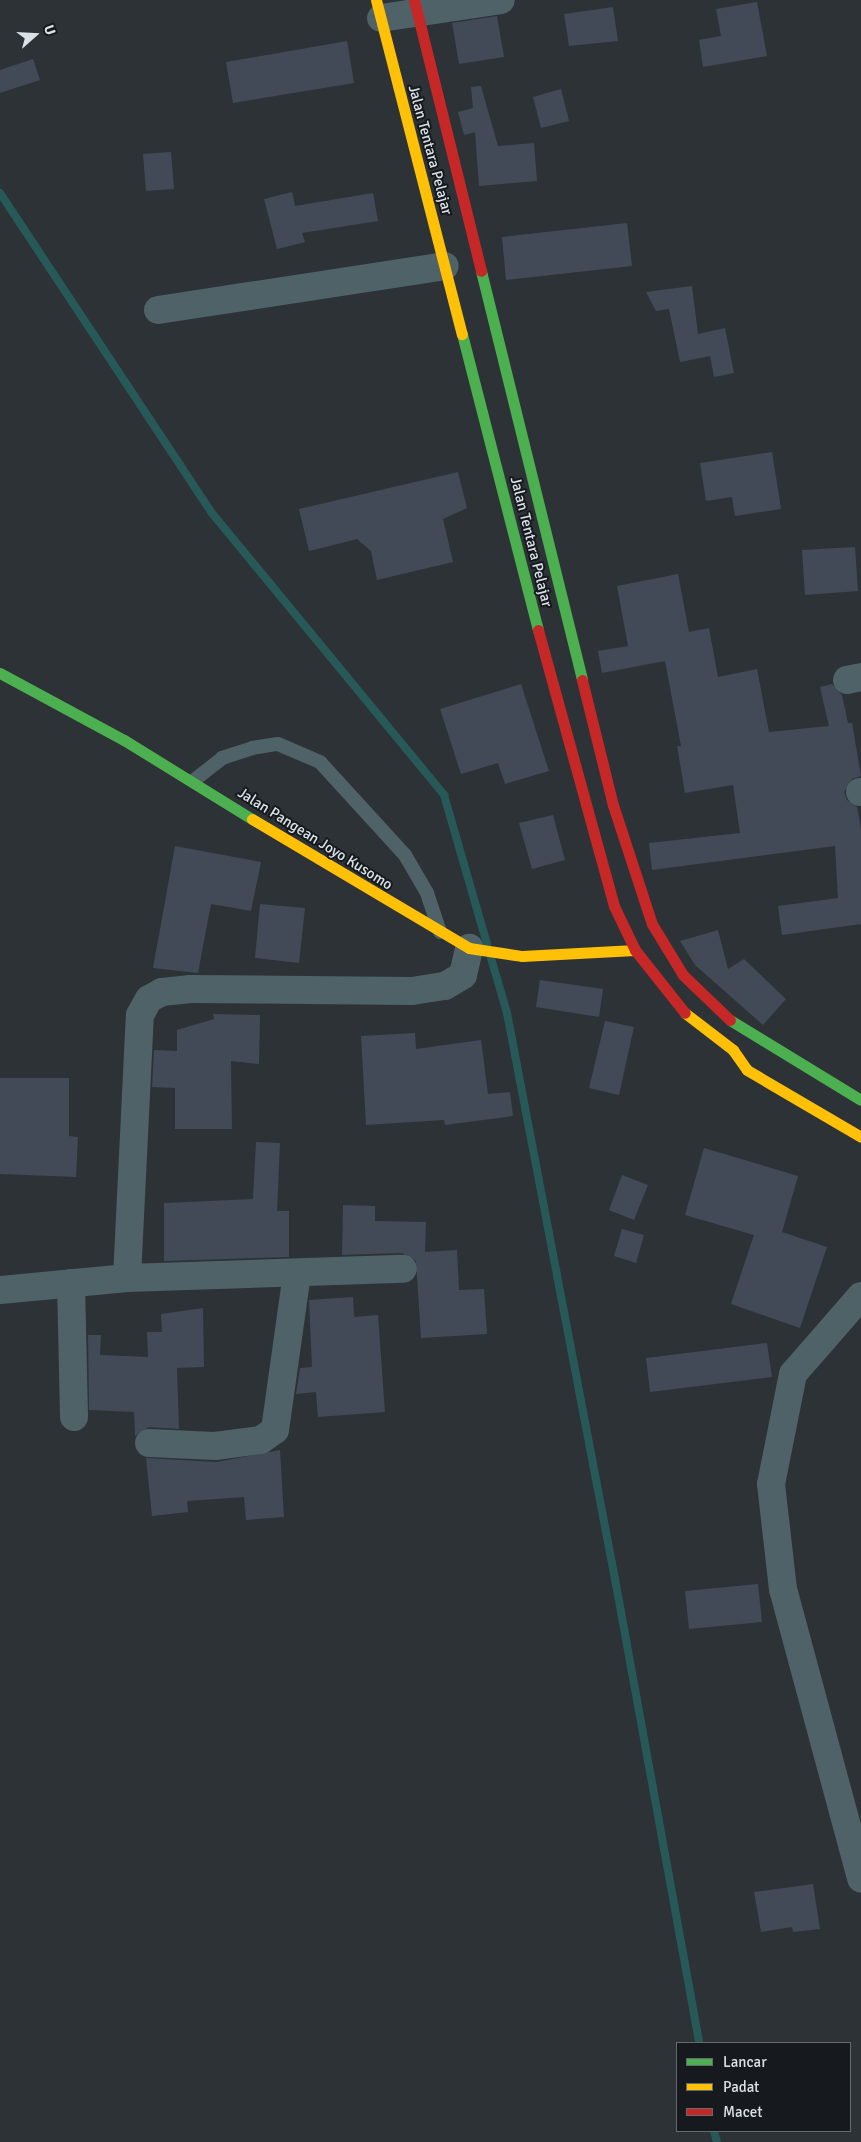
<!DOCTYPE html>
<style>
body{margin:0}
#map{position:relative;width:861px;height:2142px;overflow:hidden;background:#2d3237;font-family:Signika,sans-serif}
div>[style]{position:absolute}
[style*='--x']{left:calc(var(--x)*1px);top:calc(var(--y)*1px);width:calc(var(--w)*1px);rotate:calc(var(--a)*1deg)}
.stream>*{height:8px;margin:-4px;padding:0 4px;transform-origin:4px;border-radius:4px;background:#275959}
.building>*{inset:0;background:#424a57}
.lane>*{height:14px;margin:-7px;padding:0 7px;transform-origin:7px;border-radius:7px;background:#4e6268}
.street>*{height:28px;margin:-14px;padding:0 14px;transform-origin:14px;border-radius:14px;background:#4e6268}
.fast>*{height:11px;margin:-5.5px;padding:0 5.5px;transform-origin:5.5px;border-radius:5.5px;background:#4caf50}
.slow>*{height:11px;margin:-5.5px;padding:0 5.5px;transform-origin:5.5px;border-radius:5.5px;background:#ffc107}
.jam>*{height:11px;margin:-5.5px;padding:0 5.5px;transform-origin:5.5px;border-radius:5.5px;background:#c62828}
span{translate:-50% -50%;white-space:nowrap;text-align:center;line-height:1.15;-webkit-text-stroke:4px #161a1e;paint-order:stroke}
.street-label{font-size:15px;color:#dbe2e7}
.legend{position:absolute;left:676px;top:2042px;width:175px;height:90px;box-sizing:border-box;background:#161a1e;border:1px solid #656a6e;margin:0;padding:6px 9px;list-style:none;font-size:15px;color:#dbe2e7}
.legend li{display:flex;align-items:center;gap:10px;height:25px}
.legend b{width:25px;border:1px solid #656a6e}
.north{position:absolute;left:10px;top:10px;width:50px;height:50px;-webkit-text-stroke:4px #161a1e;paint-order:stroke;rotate:71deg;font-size:14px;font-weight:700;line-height:20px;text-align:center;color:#dbe2e7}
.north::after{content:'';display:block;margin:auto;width:18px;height:22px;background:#dbe2e7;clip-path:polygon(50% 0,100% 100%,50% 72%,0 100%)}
</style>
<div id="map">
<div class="stream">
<div style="--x:0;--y:193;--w:382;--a:56.5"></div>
<div style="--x:211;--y:512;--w:367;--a:50.5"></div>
<div style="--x:444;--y:795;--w:155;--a:73.9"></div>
<div style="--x:491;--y:958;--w:57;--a:73.8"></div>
<div style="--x:507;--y:1013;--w:576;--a:79.2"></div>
<div style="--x:615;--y:1579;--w:472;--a:79.7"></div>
<div style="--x:714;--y:2131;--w:11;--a:75"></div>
</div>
<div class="building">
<div style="clip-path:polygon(757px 2px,767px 56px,703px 67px,699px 40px,721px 36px,716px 9px)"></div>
<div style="clip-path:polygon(613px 7px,618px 41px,569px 46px,564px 14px)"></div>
<div style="clip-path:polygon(497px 16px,504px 57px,459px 64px,452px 23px)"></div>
<div style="clip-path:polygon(347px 41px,354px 83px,233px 103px,226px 62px)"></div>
<div style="clip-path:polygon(33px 59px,40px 80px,0 93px,0 70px)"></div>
<div style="clip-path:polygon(481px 86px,498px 146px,534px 143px,537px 181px,479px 186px,475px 132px,464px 135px,458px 112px,473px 108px,471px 87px)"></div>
<div style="clip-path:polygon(561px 89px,569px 121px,541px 128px,533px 97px)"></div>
<div style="clip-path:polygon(171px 152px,174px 189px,146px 191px,143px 154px)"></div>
<div style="clip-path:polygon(292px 192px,295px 206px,373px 193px,378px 221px,302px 233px,305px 242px,277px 249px,264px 199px)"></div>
<div style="clip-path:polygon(627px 223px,632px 266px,506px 280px,502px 237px)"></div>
<div style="clip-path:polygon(692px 286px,698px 334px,725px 328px,734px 373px,714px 377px,710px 356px,680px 362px,669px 309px,656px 311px,646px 292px)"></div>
<div style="clip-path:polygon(772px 452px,781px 509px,735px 516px,732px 497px,706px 501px,700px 463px)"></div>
<div style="clip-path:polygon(458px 472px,467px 508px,443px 519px,453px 562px,377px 580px,371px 551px,357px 539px,309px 551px,299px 509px)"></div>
<div style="clip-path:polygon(855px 547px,858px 591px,805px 595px,802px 550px)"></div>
<div style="clip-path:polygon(678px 574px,689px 632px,709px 628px,718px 677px,757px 669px,769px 732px,829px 726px,820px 687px,832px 684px,842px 695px,848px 723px,852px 723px,861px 776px,852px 779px,844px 792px,847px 800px,857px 807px,861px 829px,861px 924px,782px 935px,778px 906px,838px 898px,835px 846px,652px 870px,649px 843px,740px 833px,733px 785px,685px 793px,677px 746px,681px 746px,665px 661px,602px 673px,598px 651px,628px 646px,617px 586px)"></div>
<div style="clip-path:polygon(521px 684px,549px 771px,505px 784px,498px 763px,461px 774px,440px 709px)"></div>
<div style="clip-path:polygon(553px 815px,565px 860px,532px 869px,519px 823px)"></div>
<div style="clip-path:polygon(175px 846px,261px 862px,251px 911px,211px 904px,198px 973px,153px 968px)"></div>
<div style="clip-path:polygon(260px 904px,305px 908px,299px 963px,255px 958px)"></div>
<div style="clip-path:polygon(718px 930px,728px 969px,744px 959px,786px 999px,763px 1025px,695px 965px,680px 941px)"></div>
<div style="clip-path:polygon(540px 980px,603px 989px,599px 1017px,536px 1007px)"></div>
<div style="clip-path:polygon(213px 1014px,260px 1015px,259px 1064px,231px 1061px,232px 1129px,175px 1129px,175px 1088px,152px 1087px,154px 1050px,177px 1051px,177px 1030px,214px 1019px)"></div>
<div style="clip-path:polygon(605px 1021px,634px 1027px,619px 1095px,589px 1088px)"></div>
<div style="clip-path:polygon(415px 1033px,416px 1049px,481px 1040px,488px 1094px,510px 1092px,513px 1116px,445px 1125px,444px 1120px,366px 1125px,361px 1036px)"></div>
<div style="clip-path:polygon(0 1078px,69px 1078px,69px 1136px,78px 1137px,76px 1177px,0 1174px)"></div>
<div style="clip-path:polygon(256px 1142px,280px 1143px,277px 1211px,289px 1211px,289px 1257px,164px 1261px,164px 1203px,253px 1199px)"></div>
<div style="clip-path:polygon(704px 1148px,798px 1176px,782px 1232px,827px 1247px,800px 1328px,731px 1304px,754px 1235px,685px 1215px)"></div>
<div style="clip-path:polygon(622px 1175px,648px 1185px,634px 1220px,609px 1210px)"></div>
<div style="clip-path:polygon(343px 1205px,375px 1206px,375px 1221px,426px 1222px,425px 1252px,457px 1250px,459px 1290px,484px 1289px,487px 1334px,421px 1338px,416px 1261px,402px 1253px,342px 1255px)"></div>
<div style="clip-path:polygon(622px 1229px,644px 1235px,636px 1263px,614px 1256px)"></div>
<div style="clip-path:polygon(353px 1297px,354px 1317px,378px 1315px,385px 1412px,318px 1417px,316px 1392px,296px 1394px,300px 1368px,312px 1367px,309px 1300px)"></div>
<div style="clip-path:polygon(203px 1308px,204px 1367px,177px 1368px,179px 1429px,149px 1427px,135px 1436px,134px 1412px,89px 1410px,88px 1335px,101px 1335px,100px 1355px,148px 1357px,147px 1332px,162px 1332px,161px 1314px)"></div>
<div style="clip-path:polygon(767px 1343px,772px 1377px,650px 1392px,646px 1358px)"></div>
<div style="clip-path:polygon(280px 1450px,284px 1517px,246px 1520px,244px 1497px,187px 1501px,188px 1512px,152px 1516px,146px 1458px,217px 1462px)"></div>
<div style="clip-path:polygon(758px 1584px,762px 1622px,689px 1629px,685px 1591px)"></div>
<div style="clip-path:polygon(813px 1884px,820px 1929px,793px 1932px,792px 1927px,761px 1932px,754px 1892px)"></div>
</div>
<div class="lane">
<div style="--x:193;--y:781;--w:37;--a:-38"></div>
<div style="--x:222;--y:758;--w:32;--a:-18"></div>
<div style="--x:252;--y:748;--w:26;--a:-9"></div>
<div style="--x:278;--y:744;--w:46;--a:23.2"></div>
<div style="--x:320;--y:762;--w:126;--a:47.6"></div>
<div style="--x:405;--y:855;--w:44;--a:59.9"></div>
<div style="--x:427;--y:893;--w:41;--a:71.6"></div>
</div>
<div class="street">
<div style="--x:381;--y:18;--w:121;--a:-8.5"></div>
<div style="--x:158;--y:310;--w:290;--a:-8.7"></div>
<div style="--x:847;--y:680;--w:14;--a:-12"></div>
<div style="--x:860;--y:792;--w:1;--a:0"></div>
<div style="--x:127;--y:1278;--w:263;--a:-87.2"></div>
<div style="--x:140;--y:1015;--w:18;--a:-61"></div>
<div style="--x:149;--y:999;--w:15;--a:-28"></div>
<div style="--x:162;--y:992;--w:29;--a:-6"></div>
<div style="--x:191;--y:989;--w:221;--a:0.5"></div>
<div style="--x:412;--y:991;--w:33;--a:-9"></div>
<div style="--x:445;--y:986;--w:21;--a:-31"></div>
<div style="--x:463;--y:975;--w:28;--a:-77"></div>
<div style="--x:71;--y:1283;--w:134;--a:88.7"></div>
<div style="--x:0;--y:1290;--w:128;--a:-5.4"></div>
<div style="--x:127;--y:1278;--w:276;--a:-1.9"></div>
<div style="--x:861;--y:1296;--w:103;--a:131.1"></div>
<div style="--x:793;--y:1374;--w:112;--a:101.3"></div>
<div style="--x:771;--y:1484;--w:106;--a:83.5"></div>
<div style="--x:783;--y:1589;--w:300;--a:74.9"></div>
<div style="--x:149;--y:1443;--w:66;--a:2.6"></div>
<div style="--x:215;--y:1446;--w:46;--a:-7.4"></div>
<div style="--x:261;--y:1440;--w:17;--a:-36"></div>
<div style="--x:275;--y:1430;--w:158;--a:-82"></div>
</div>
<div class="fast">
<div style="--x:481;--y:271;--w:421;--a:76.1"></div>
<div style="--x:462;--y:334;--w:306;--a:75.6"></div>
<div style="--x:0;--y:673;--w:141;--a:28.4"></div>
<div style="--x:124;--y:740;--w:150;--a:31.7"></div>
<div style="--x:730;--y:1020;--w:153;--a:31.4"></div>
</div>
<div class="slow">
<div style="--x:376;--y:0;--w:345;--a:75.6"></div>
<div style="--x:252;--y:819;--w:252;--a:30.7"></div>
<div style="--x:469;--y:948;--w:54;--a:8.6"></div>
<div style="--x:522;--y:956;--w:113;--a:-3"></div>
<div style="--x:685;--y:1013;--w:61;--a:37.6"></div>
<div style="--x:733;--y:1050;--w:24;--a:55"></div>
<div style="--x:747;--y:1070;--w:132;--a:30.4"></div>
</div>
<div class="jam">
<div style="--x:414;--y:0;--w:279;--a:76.1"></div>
<div style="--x:538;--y:630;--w:286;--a:74.6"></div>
<div style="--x:614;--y:906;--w:49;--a:64.5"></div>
<div style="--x:635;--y:950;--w:80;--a:51.6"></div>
<div style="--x:582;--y:680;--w:129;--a:76.1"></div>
<div style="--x:613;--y:805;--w:125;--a:71.9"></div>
<div style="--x:652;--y:924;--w:60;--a:58.7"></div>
<div style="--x:683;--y:975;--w:65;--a:43.8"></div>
</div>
<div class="street-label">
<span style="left:430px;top:150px;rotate:75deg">Jalan Tentara Pelajar</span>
<span style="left:531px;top:542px;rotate:76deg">Jalan Tentara Pelajar</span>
<span style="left:315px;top:839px;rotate:32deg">Jalan Pangean Joyo Kusomo</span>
</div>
<ul class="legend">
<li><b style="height:6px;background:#4caf50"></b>Lancar</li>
<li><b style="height:6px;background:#ffc107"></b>Padat</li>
<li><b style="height:6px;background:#c62828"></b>Macet</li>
</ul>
<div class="north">U</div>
</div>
